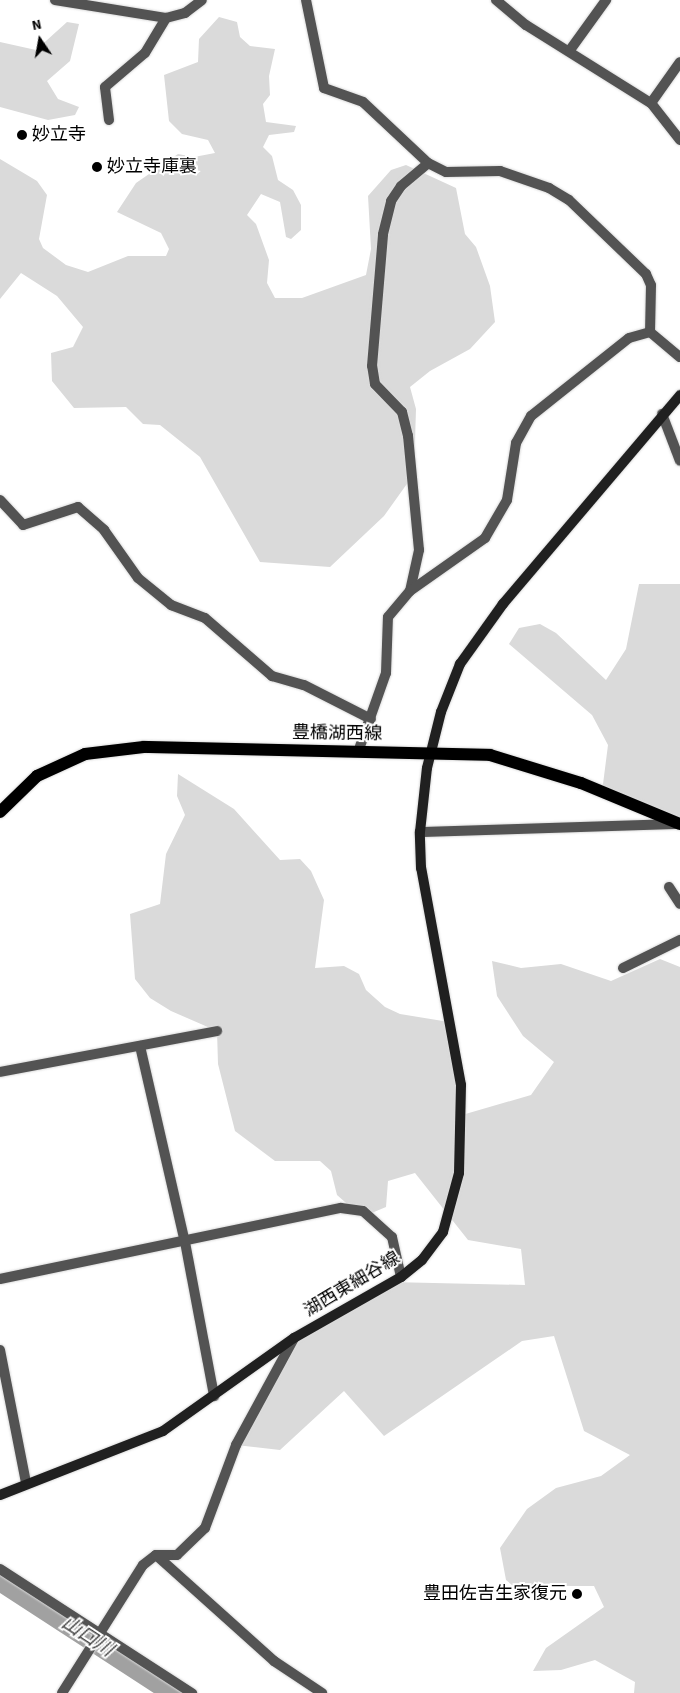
<!DOCTYPE html>
<meta charset="utf-8">
<style>
body{margin:0}
#map{position:relative;width:680px;height:1693px;overflow:hidden;background:#fff;font-family:"Source Sans 3","Noto Sans JP",sans-serif}
div>[style]{position:absolute}
[style*='--x']{left:calc(var(--x)*1px);top:calc(var(--y)*1px);width:calc(var(--w)*1px);rotate:calc(var(--a)*1deg)}
.green>*{inset:0;background:#dadada}
.river>*{height:22px;margin:-11px;padding:0 11px;transform-origin:11px;border-radius:11px;background:#a1a1a1}
.roads{filter:drop-shadow(0 0 1px #dbdbdb) drop-shadow(0 0 1px #dbdbdb)}
.street>*{height:10px;margin:-5px;padding:0 5px;transform-origin:5px;border-radius:5px;background:#535353}
.secondary>*{height:10px;margin:-5px;padding:0 5px;transform-origin:5px;border-radius:5px;background:#202020}
.primary>*{height:12px;margin:-6px;padding:0 6px;transform-origin:6px;border-radius:6px;background:#000}
.dots>*{width:14px;height:14px;translate:-50% -50%;box-sizing:border-box;border:2px solid #fff;border-radius:50%}
span{translate:-50% -50%;white-space:nowrap;text-align:center;line-height:1.15;-webkit-text-stroke:4px #fff;paint-order:stroke}
.poi-label{font-size:18px;color:#000}
.left{translate:0 -50%;text-align:left}
.right{translate:-100% -50%;text-align:right}
.street-label{font-size:18px;color:#000}
.water-label{font-size:19px;color:#424242;font-style:italic}
.north{position:absolute;left:15px;top:15px;width:50px;height:50px;-webkit-text-stroke:4px #fff;paint-order:stroke;rotate:348deg;font-size:14px;font-weight:700;line-height:20px;text-align:center;color:#000}
.north::after{content:'';display:block;margin:auto;width:18px;height:22px;background:#000;clip-path:polygon(50% 0,100% 100%,50% 72%,0 100%)}
</style>
<div id="map">
<div class="green">
<div style="clip-path:polygon(219px 17px,237px 22px,240px 37px,250px 46px,275px 49px,269px 76px,270px 95px,263px 104px,266px 122px,296px 126px,294px 132px,269px 135px,263px 147px,272px 156px,278px 180px,293px 190px,301px 205px,301px 230px,291px 239px,286px 237px,280px 202px,261px 194px,247px 215px,256px 224px,269px 260px,267px 283px,275px 298px,302px 298px,366px 275px,371px 249px,368px 196px,391px 170px,406px 165px,456px 188px,465px 234px,476px 247px,490px 286px,495px 322px,470px 349px,430px 371px,410px 387px,416px 409px,414px 474px,384px 516px,330px 567px,260px 562px,200px 457px,160px 425px,143px 424px,126px 407px,74px 408px,52px 381px,51px 353px,73px 347px,83px 327px,57px 296px,21px 273px,0 299px,0 159px,37px 181px,47px 195px,39px 239px,43px 248px,66px 265px,88px 272px,128px 256px,166px 256px,169px 249px,161px 233px,117px 212px,136px 183px,178px 154px,194px 157px,215px 153px,208px 140px,182px 134px,169px 121px,164px 75px,198px 62px,199px 39px)"></div>
<div style="clip-path:polygon(67px 22px,79px 24px,70px 61px,47px 81px,58px 99px,79px 107px,75px 115px,48px 120px,0 107px,0 42px,36px 50px)"></div>
<div style="clip-path:polygon(639px 584px,680px 584px,680px 822px,602px 792px,608px 745px,592px 715px,509px 644px,519px 628px,540px 624px,556px 633px,606px 680px,626px 649px)"></div>
<div style="clip-path:polygon(178px 774px,234px 809px,280px 860px,300px 859px,311px 871px,324px 900px,315px 968px,344px 966px,359px 974px,366px 990px,385px 1007px,400px 1014px,449px 1022px,462px 1115px,531px 1095px,554px 1062px,523px 1036px,497px 996px,492px 961px,521px 968px,561px 964px,611px 981px,660px 959px,680px 967px,680px 1693px,634px 1693px,635px 1682px,595px 1660px,561px 1670px,533px 1671px,546px 1648px,604px 1607px,594px 1586px,551px 1586px,525px 1596px,506px 1580px,500px 1548px,527px 1509px,556px 1488px,601px 1476px,630px 1455px,584px 1431px,554px 1336px,522px 1341px,384px 1436px,344px 1391px,280px 1450px,236px 1445px,294px 1338px,390px 1282px,525px 1285px,521px 1249px,468px 1240px,415px 1173px,388px 1181px,386px 1207px,362px 1217px,337px 1195px,331px 1171px,320px 1161px,275px 1161px,235px 1131px,218px 1064px,217px 1031px,171px 1011px,150px 998px,135px 979px,130px 914px,160px 904px,166px 854px,185px 815px,177px 796px)"></div>
</div>
<div class="river">
<div style="--x:0;--y:1580;--w:207;--a:33"></div>
</div>
<div class="roads">
<div class="street">
<div style="--x:55;--y:0;--w:112;--a:9.2"></div>
<div style="--x:166;--y:18;--w:20;--a:-15"></div>
<div style="--x:185;--y:13;--w:21;--a:-37"></div>
<div style="--x:306;--y:0;--w:90;--a:78.4"></div>
<div style="--x:324;--y:88;--w:41;--a:19.7"></div>
<div style="--x:363;--y:102;--w:89;--a:43.2"></div>
<div style="--x:428;--y:163;--w:20;--a:27"></div>
<div style="--x:446;--y:172;--w:54;--a:-1.1"></div>
<div style="--x:500;--y:171;--w:52;--a:19.1"></div>
<div style="--x:549;--y:188;--w:23;--a:31"></div>
<div style="--x:569;--y:200;--w:107;--a:43.9"></div>
<div style="--x:646;--y:274;--w:12;--a:66"></div>
<div style="--x:651;--y:285;--w:47;--a:91.2"></div>
<div style="--x:650;--y:332;--w:39;--a:40"></div>
<div style="--x:496;--y:0;--w:39;--a:40"></div>
<div style="--x:526;--y:25;--w:147;--a:32"></div>
<div style="--x:651;--y:103;--w:47;--a:51.9"></div>
<div style="--x:570;--y:50;--w:62;--a:-54.2"></div>
<div style="--x:651;--y:103;--w:50;--a:-54.7"></div>
<div style="--x:109;--y:120;--w:33;--a:-97"></div>
<div style="--x:105;--y:87;--w:52;--a:-40.4"></div>
<div style="--x:145;--y:53;--w:41;--a:-59"></div>
<div style="--x:662;--y:414;--w:50;--a:69"></div>
<div style="--x:0;--y:500;--w:34;--a:47"></div>
<div style="--x:23;--y:525;--w:58;--a:-18.1"></div>
<div style="--x:78;--y:507;--w:35;--a:41"></div>
<div style="--x:104;--y:530;--w:59;--a:54.7"></div>
<div style="--x:138;--y:578;--w:43;--a:39.3"></div>
<div style="--x:171;--y:605;--w:36;--a:21"></div>
<div style="--x:205;--y:618;--w:89;--a:40.9"></div>
<div style="--x:272;--y:676;--w:33;--a:16"></div>
<div style="--x:304;--y:685;--w:75;--a:26.9"></div>
<div style="--x:410;--y:591;--w:42;--a:-77.6"></div>
<div style="--x:419;--y:550;--w:115;--a:-95.5"></div>
<div style="--x:408;--y:436;--w:25;--a:-104"></div>
<div style="--x:402;--y:412;--w:39;--a:-134"></div>
<div style="--x:375;--y:384;--w:18;--a:-99"></div>
<div style="--x:372;--y:366;--w:132;--a:-85.2"></div>
<div style="--x:383;--y:234;--w:34;--a:-76"></div>
<div style="--x:391;--y:201;--w:18;--a:-56"></div>
<div style="--x:401;--y:186;--w:35;--a:-40"></div>
<div style="--x:358;--y:752;--w:84;--a:-70.5"></div>
<div style="--x:386;--y:673;--w:56;--a:-88"></div>
<div style="--x:388;--y:617;--w:34;--a:-50"></div>
<div style="--x:410;--y:591;--w:92;--a:-35.2"></div>
<div style="--x:485;--y:538;--w:44;--a:-59.9"></div>
<div style="--x:507;--y:500;--w:58;--a:-81"></div>
<div style="--x:516;--y:443;--w:31;--a:-61"></div>
<div style="--x:531;--y:416;--w:125;--a:-38.5"></div>
<div style="--x:629;--y:338;--w:22;--a:-16"></div>
<div style="--x:420;--y:832;--w:258;--a:-1.8"></div>
<div style="--x:669;--y:887;--w:20;--a:57"></div>
<div style="--x:623;--y:968;--w:64;--a:-26.2"></div>
<div style="--x:140;--y:1046;--w:201;--a:77.1"></div>
<div style="--x:185;--y:1242;--w:157;--a:79.3"></div>
<div style="--x:0;--y:1072;--w:221;--a:-10.7"></div>
<div style="--x:0;--y:1279;--w:348;--a:-11.8"></div>
<div style="--x:341;--y:1208;--w:22;--a:8"></div>
<div style="--x:363;--y:1211;--w:39;--a:42"></div>
<div style="--x:392;--y:1237;--w:41;--a:77.3"></div>
<div style="--x:0;--y:1350;--w:136;--a:78.9"></div>
<div style="--x:156;--y:1555;--w:159;--a:41.9"></div>
<div style="--x:274;--y:1661;--w:58;--a:33.7"></div>
<div style="--x:0;--y:1569;--w:229;--a:32.9"></div>
<div style="--x:62;--y:1693;--w:151;--a:-57.7"></div>
<div style="--x:143;--y:1565;--w:16;--a:-38"></div>
<div style="--x:156;--y:1555;--w:21;--a:0"></div>
<div style="--x:177;--y:1555;--w:39;--a:-44"></div>
<div style="--x:205;--y:1528;--w:89;--a:-69.5"></div>
<div style="--x:236;--y:1445;--w:122;--a:-61.5"></div>
</div>
<div class="secondary">
<div style="--x:0;--y:1495;--w:175;--a:-21.4"></div>
<div style="--x:163;--y:1431;--w:161;--a:-35.4"></div>
<div style="--x:294;--y:1338;--w:123;--a:-29.7"></div>
<div style="--x:401;--y:1277;--w:27;--a:-39"></div>
<div style="--x:422;--y:1260;--w:35;--a:-53"></div>
<div style="--x:443;--y:1232;--w:61;--a:-74.8"></div>
<div style="--x:459;--y:1173;--w:88;--a:-88.7"></div>
<div style="--x:461;--y:1085;--w:221;--a:-100.4"></div>
<div style="--x:421;--y:868;--w:36;--a:-92"></div>
<div style="--x:420;--y:832;--w:64;--a:-83.8"></div>
<div style="--x:427;--y:768;--w:58;--a:-76"></div>
<div style="--x:441;--y:712;--w:52;--a:-68.4"></div>
<div style="--x:460;--y:664;--w:74;--a:-54.4"></div>
<div style="--x:503;--y:604;--w:274;--a:-49.7"></div>
</div>
<div class="primary">
<div style="--x:0;--y:812;--w:52;--a:-44.2"></div>
<div style="--x:37;--y:776;--w:53;--a:-24.6"></div>
<div style="--x:85;--y:754;--w:59;--a:-6.8"></div>
<div style="--x:144;--y:747;--w:346;--a:1.3"></div>
<div style="--x:490;--y:755;--w:95;--a:17.1"></div>
<div style="--x:581;--y:783;--w:107;--a:22.5"></div>
</div>
</div>
<div class="dots">
<div style="left:22px;top:135px;background:#000"></div>
<div style="left:97px;top:167px;background:#000"></div>
<div style="left:577px;top:1594px;background:#000"></div>
</div>
<div class="poi-label">
<span class="left" style="left:32px;top:135px">妙立寺</span>
<span class="left" style="left:107px;top:167px">妙立寺庫裏</span>
<span class="right" style="left:567px;top:1594px">豊田佐吉生家復元</span>
</div>
<div class="street-label">
<span style="left:337px;top:734px;rotate:1deg">豊橋湖西線</span>
<span style="left:352px;top:1285px;rotate:-31deg">湖西東細谷線</span>
</div>
<div class="water-label">
<span style="left:87px;top:1637px;rotate:33deg">山口川</span>
</div>
<div class="north">N</div>
</div>
